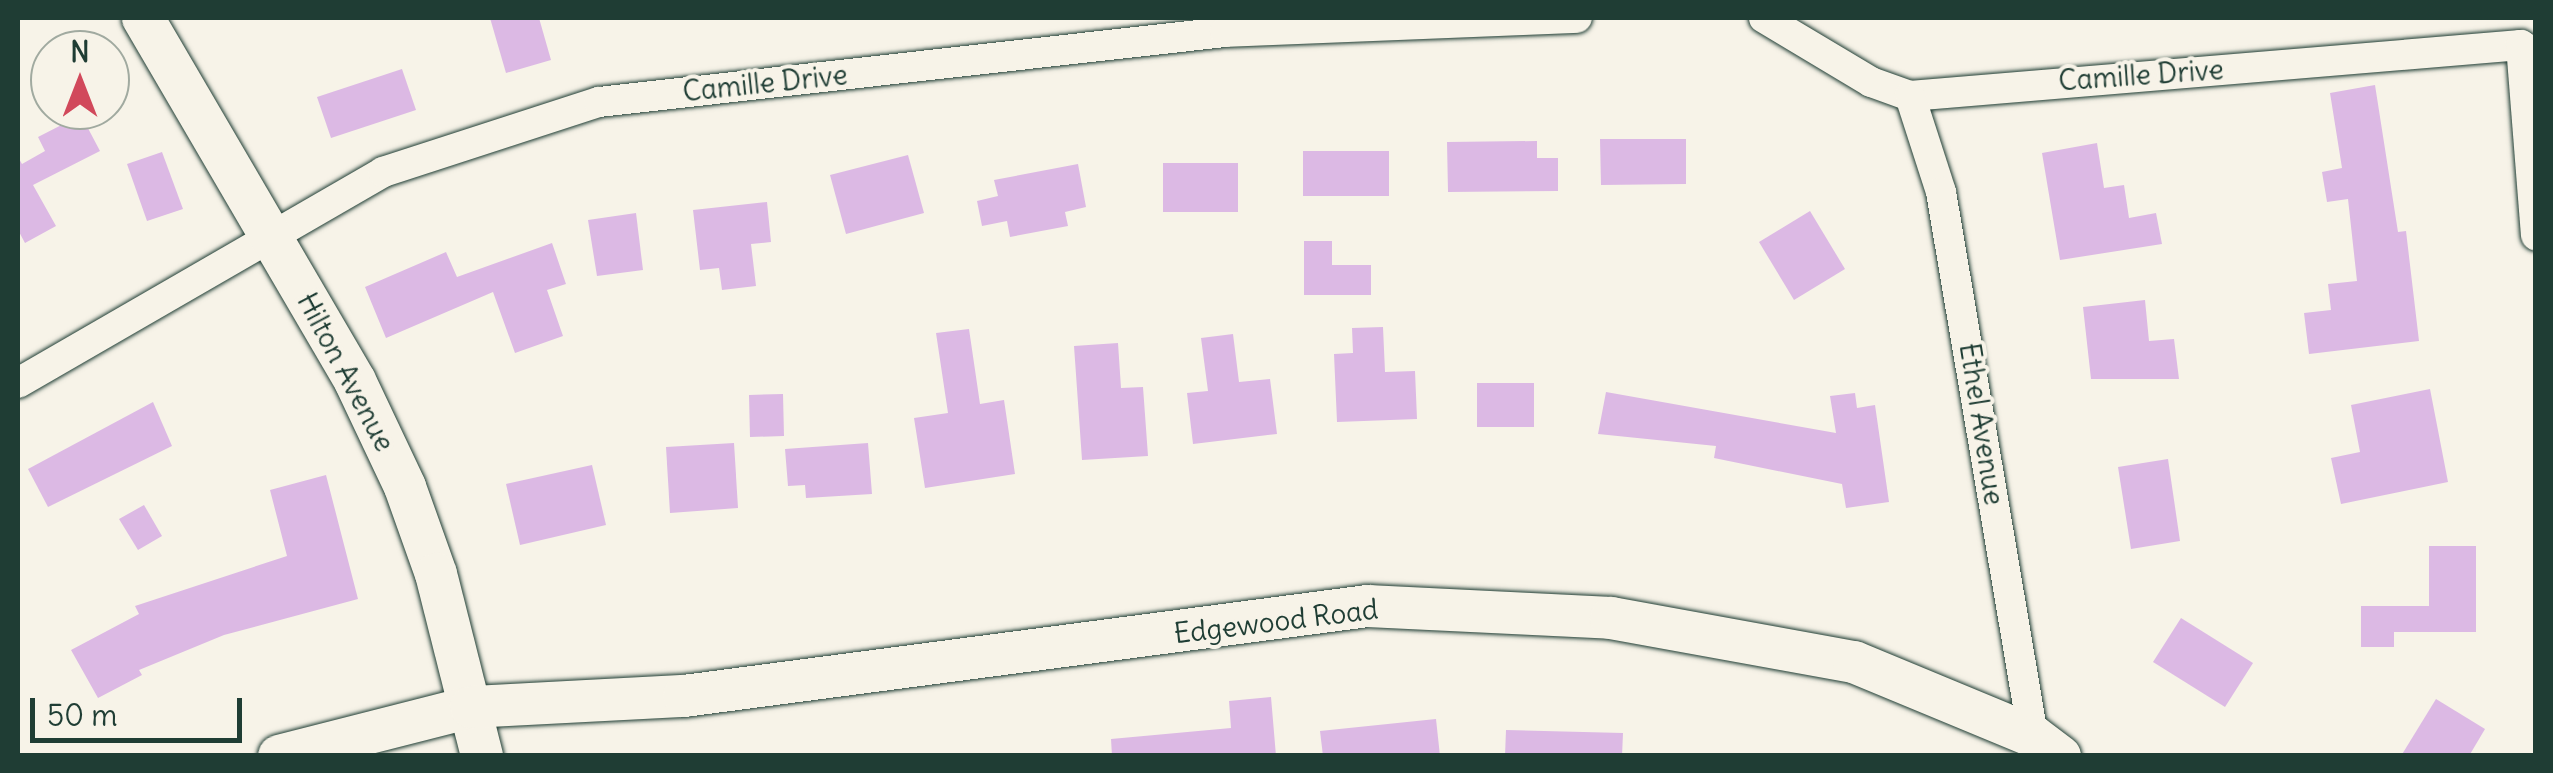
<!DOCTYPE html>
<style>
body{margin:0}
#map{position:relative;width:2553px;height:773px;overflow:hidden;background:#f7f3e8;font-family:Delius,sans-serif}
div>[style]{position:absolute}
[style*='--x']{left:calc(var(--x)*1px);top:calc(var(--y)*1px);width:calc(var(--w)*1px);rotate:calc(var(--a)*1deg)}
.building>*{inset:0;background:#dcb9e4}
.roads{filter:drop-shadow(0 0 2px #1f3d34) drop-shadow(0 0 2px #1f3d34)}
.street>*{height:30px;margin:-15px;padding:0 15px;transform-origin:15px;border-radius:15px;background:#f7f3e8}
.secondary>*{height:42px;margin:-21px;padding:0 21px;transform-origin:21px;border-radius:21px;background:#f7f3e8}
span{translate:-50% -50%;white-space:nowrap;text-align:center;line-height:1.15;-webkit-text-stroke:8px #f7f3e8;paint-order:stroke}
.street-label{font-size:28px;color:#1f3d34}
.frame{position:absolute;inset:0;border:20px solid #1f3d34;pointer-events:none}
.north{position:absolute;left:30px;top:30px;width:100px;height:100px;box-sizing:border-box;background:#f7f3e8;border:2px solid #a1aaa0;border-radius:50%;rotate:0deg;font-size:28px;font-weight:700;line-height:40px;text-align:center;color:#1f3d34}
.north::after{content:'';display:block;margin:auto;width:35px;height:45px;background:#d1495b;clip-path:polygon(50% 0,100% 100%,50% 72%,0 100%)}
.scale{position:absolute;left:30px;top:698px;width:212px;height:45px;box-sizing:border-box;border:5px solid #1f3d34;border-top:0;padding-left:12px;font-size:30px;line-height:35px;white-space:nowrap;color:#1f3d34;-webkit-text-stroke:8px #f7f3e8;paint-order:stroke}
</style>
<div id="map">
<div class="building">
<div style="clip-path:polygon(490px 18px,539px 18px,551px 60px,506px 73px)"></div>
<div style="clip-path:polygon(402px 69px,416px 110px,331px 138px,317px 97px)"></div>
<div style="clip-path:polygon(2375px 85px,2398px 232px,2406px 231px,2419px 341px,2309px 354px,2304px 313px,2331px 310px,2328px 284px,2357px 281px,2348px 199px,2327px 202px,2322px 172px,2342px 168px,2330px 93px)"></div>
<div style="clip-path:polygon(81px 115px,100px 151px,33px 185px,56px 226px,25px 243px,18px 230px,18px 157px,22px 164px,45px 151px,38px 137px)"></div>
<div style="clip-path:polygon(1600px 139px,1686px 139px,1686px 184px,1601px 185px)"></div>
<div style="clip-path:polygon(1537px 141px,1537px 158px,1558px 158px,1558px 191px,1448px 192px,1447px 142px)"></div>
<div style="clip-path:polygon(2097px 143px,2104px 188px,2124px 185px,2129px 218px,2156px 213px,2162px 244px,2060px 260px,2042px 153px)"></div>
<div style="clip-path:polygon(1303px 151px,1389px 151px,1389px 196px,1303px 196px)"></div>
<div style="clip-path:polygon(162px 152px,183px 209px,147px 221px,127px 164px)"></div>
<div style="clip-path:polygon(908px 155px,924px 213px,846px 234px,830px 175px)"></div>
<div style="clip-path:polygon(1163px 163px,1238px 163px,1238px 212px,1163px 212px)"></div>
<div style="clip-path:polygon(1078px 164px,1086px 207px,1065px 212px,1068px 226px,1010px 237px,1007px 221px,982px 226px,977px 201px,998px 196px,994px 180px)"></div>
<div style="clip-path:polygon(767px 202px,771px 242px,751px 244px,756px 286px,722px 290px,719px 268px,700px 270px,693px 210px)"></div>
<div style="clip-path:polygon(1810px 211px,1845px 269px,1794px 300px,1759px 242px)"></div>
<div style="clip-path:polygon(636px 213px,643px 270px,597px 276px,588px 220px)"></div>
<div style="clip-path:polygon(1304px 241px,1332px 241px,1332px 265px,1371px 265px,1371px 295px,1304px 295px)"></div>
<div style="clip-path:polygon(552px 243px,566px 284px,547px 290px,563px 336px,515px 353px,493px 292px,386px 338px,365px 287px,446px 252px,457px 277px)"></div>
<div style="clip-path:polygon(2145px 300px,2149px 341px,2174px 339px,2179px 379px,2091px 379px,2083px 307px)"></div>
<div style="clip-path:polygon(1383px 327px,1385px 372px,1415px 371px,1417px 419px,1337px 422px,1334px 354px,1353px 353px,1352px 328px)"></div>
<div style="clip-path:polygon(969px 329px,980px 404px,1004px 400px,1015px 474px,925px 488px,914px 418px,948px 413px,936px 333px)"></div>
<div style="clip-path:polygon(1233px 334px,1239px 382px,1270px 379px,1277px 434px,1193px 444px,1187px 393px,1208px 391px,1201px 338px)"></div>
<div style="clip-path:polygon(1118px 343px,1121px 388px,1143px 387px,1148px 456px,1082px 460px,1074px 346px)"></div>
<div style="clip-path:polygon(1477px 383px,1534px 383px,1534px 427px,1477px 427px)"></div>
<div style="clip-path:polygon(2430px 389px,2448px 482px,2341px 504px,2331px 458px,2360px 452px,2351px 405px)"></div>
<div style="clip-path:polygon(1606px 392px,1836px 433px,1830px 396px,1855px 393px,1857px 408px,1875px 405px,1889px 502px,1846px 508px,1842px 484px,1714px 458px,1716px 446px,1598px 434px)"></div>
<div style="clip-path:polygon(783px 394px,784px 436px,750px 437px,749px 395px)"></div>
<div style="clip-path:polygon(153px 402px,172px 446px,48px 507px,28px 469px)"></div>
<div style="clip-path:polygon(734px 443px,738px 508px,670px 513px,666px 447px)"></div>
<div style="clip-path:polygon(868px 443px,872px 494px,806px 498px,805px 485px,788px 486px,785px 449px)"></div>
<div style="clip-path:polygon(2168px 459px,2180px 541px,2131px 549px,2118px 467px)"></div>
<div style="clip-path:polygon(592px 465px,606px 525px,520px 545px,506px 484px)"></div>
<div style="clip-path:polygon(326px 475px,358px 599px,224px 635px,139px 670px,142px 675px,98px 698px,71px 650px,139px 614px,135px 606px,287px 556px,270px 490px)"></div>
<div style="clip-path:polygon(144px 505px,162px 536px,138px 550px,119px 519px)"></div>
<div style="clip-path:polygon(2429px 546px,2476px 546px,2476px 632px,2394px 632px,2394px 647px,2361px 647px,2361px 606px,2429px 606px)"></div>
<div style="clip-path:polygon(2181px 618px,2253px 663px,2225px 707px,2153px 662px)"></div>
<div style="clip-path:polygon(1271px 697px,1276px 756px,1112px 756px,1111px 739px,1231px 728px,1229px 701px)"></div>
<div style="clip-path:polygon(2436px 699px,2485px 729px,2469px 756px,2401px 756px)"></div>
<div style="clip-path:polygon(1436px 719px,1440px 756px,1323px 756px,1320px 731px)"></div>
<div style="clip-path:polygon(1506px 730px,1623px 733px,1622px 756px,1505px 756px)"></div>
</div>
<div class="roads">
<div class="street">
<div style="--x:1764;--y:18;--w:125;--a:30.9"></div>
<div style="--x:1871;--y:82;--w:41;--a:19.7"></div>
<div style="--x:1910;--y:96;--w:613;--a:-4.77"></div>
<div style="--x:2521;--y:45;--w:17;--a:31"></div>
<div style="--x:2521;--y:45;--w:191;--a:85.5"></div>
<div style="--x:1910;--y:96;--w:101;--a:72.1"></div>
<div style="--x:1941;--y:192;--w:569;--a:80.39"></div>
<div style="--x:18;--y:383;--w:422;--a:-30"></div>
<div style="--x:383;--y:172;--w:227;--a:-18"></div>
<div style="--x:599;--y:102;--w:630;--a:-6.38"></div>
<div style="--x:1225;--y:32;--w:352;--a:-2.3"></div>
</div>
<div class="secondary">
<div style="--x:143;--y:18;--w:420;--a:59.7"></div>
<div style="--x:355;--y:381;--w:117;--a:64.7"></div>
<div style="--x:405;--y:487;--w:92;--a:70.4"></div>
<div style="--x:436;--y:574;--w:188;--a:75.8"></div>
<div style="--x:279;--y:756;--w:198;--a:-14.3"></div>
<div style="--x:471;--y:707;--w:213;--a:-3"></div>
<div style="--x:684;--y:696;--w:690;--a:-7.5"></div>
<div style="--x:1368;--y:606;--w:243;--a:2.8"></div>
<div style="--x:1611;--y:618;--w:247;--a:10.3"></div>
<div style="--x:1854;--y:662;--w:194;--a:22.5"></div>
<div style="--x:2033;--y:736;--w:34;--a:37"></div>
</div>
</div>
<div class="street-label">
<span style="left:2141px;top:75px;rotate:-4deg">Camille Drive</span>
<span style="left:765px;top:83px;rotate:-6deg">Camille Drive</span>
<span style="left:346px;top:372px;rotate:62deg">Hilton Avenue</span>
<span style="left:1982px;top:424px;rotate:81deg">Ethel Avenue</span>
<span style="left:1276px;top:621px;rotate:-7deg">Edgewood Road</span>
</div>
<div class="frame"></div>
<div class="north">N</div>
<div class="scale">50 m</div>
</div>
